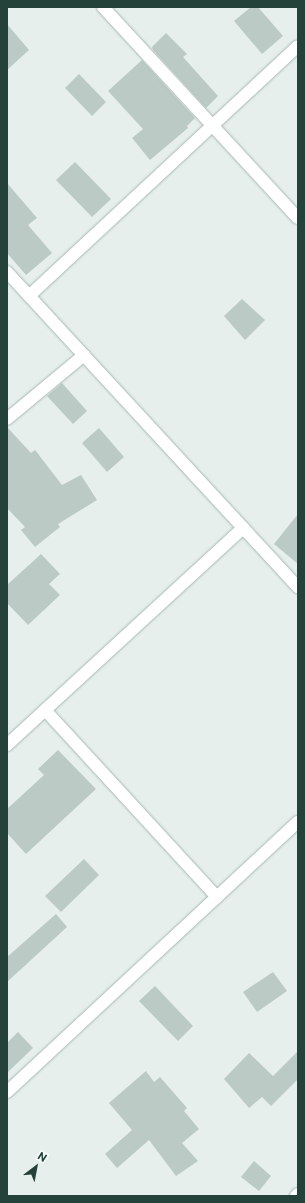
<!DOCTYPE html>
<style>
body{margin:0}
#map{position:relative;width:305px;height:1203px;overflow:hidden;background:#e6efeb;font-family:Commissioner,sans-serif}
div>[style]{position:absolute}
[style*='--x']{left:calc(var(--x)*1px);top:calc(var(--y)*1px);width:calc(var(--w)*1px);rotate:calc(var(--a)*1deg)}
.building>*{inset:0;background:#bbcac4}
.roads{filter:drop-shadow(0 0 1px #a8b8b2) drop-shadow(0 0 1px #a8b8b2)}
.minor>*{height:12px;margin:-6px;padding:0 6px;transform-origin:6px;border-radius:6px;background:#fff}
span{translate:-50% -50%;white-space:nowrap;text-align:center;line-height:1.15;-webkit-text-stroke:3px #f7fbf9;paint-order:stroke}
.frame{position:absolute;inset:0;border:8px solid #24423a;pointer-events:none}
.north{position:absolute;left:16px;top:1147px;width:40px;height:40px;-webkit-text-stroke:3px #f7fbf9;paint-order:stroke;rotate:32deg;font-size:11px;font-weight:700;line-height:16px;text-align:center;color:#24423a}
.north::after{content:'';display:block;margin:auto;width:14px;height:18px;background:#24423a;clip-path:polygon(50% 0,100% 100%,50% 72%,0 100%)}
</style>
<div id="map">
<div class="building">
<div style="clip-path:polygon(251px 7px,258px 7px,283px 36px,262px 54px,234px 21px)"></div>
<div style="clip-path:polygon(7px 24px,29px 50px,7px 70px)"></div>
<div style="clip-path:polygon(166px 33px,187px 54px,183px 57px,218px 96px,206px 108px,153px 50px,152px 47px)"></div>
<div style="clip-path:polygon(142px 60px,195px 118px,187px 126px,188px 128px,150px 160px,132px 138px,143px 129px,108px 91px)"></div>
<div style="clip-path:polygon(79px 74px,106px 102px,92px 116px,65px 88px)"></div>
<div style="clip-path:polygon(75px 162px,111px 199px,92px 217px,56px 180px)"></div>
<div style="clip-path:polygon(7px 183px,37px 218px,28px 225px,52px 253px,26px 275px,7px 253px)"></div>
<div style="clip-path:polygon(242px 299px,265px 320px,245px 340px,224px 316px)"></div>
<div style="clip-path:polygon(62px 383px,87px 411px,73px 424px,47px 396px)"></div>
<div style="clip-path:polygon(7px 427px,31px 453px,35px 450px,62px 485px,81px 475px,97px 500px,58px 524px,60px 527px,35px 547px,21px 530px,25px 527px,7px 508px)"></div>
<div style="clip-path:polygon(99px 428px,124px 457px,107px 472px,82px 443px)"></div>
<div style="clip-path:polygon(298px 514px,298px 564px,274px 544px)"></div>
<div style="clip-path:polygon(41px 554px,60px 574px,49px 584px,60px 595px,28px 625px,7px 603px,7px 585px)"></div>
<div style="clip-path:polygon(58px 750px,96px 789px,26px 854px,7px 833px,7px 809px,44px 775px,38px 769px)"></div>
<div style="clip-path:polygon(84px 859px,99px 875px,61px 912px,45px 896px)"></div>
<div style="clip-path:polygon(56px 914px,67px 927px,7px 982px,7px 957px)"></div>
<div style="clip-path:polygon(273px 972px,287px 991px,257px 1012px,243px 992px)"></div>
<div style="clip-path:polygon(155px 986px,193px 1026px,178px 1041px,139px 1001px)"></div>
<div style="clip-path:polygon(18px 1032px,33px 1048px,7px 1073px,7px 1043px)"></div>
<div style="clip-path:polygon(298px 1051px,298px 1079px,271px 1106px,262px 1097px,249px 1108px,224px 1079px,249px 1053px,273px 1076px)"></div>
<div style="clip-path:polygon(146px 1071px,154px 1082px,160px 1077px,187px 1108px,184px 1111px,199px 1129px,182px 1143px,198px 1161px,176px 1176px,149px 1140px,117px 1168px,105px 1154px,132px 1130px,109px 1103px)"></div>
<div style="clip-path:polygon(254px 1161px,271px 1176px,259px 1191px,241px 1177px)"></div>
</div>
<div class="roads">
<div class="minor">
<div style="--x:103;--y:7;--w:287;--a:47.3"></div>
<div style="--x:7;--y:272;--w:429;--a:47.3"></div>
<div style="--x:29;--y:296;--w:367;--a:-42.9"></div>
<div style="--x:7;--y:419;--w:100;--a:-39.7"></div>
<div style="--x:45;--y:710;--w:254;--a:47.4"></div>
<div style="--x:7;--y:745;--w:321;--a:-42.6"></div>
<div style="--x:7;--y:1092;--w:397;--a:-42.9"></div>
<div style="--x:296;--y:1196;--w:3;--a:-45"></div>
</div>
</div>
<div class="frame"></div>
<div class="north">N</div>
</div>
